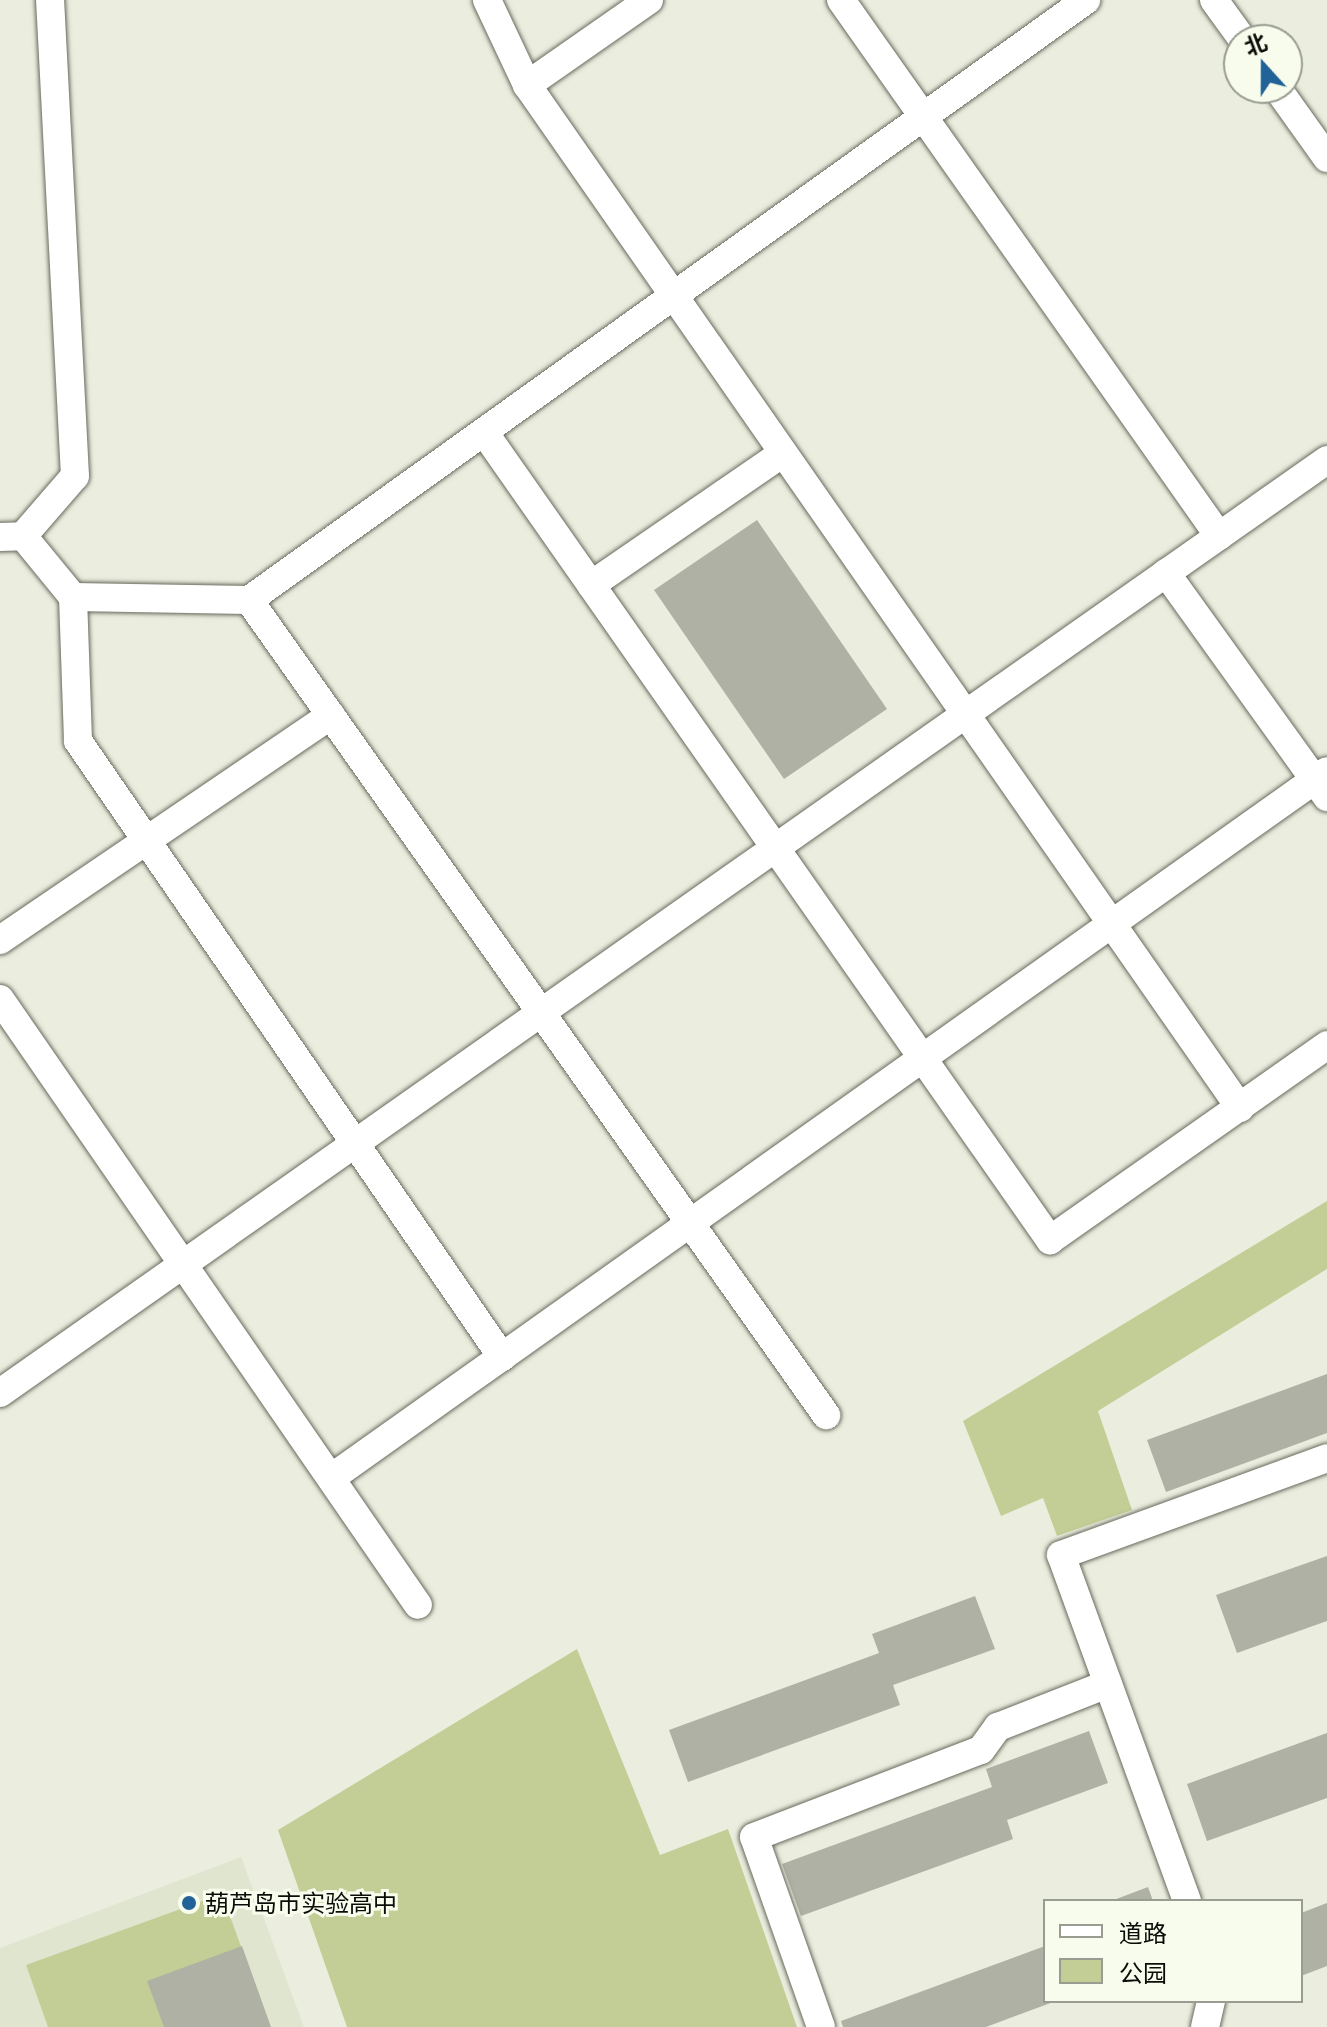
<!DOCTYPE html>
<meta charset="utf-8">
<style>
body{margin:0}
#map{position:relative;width:1327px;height:2027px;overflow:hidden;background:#ebeedf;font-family:"Exo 2","Noto Sans SC",sans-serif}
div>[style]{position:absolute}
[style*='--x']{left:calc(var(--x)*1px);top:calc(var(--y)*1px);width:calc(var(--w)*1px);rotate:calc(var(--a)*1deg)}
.built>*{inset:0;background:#e0e5cf}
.green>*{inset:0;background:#c3ce96}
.building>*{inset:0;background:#aeb1a3}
.roads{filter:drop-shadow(0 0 2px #686a5d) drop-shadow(0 0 2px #686a5d)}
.street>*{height:28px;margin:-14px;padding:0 14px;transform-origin:14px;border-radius:14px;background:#fff}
.dots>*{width:22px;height:22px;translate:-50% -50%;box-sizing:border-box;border:4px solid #f8fced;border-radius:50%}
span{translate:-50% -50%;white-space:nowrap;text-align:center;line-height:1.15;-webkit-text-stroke:6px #f8fced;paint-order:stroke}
.poi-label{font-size:24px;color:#0b0c08}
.left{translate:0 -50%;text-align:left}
.legend{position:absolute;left:1043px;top:1899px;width:260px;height:104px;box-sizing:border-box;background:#f8fced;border:2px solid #999c91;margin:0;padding:10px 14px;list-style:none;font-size:24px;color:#0b0c08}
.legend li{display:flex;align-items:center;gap:16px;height:40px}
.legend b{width:40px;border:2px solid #999c91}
.north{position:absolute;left:1223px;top:24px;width:80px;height:80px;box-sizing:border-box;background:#f8fced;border:2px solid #999c91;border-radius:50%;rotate:339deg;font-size:22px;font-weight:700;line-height:32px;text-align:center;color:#0b0c08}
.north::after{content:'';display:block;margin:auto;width:28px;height:36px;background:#216298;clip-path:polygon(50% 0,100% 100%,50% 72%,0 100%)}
</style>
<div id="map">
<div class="built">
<div style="clip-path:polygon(241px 1857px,304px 2027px,0 2027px,0 1948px)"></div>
</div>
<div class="green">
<div style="clip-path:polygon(1327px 1201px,1327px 1269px,1098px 1411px,1132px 1510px,1057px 1536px,1043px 1498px,1001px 1516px,963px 1421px)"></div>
<div style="clip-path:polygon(577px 1649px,660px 1855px,728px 1829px,797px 2027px,347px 2027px,278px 1830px)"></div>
<div style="clip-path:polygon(222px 1894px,270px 2027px,48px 2027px,26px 1965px)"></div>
</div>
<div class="building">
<div style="clip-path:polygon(757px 520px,887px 709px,784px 779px,654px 590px)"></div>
<div style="clip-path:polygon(1327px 1374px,1327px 1433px,1166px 1492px,1147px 1440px)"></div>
<div style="clip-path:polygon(1327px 1556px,1327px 1621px,1237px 1653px,1216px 1595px)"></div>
<div style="clip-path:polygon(975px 1596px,995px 1649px,893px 1685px,900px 1705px,688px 1782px,669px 1730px,879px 1653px,872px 1634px)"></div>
<div style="clip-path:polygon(1089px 1731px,1108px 1783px,1007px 1820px,1013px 1839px,801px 1916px,782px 1864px,992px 1787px,986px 1769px)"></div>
<div style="clip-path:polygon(1327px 1733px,1327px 1798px,1207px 1841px,1187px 1784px)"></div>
<div style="clip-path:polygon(1148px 1887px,1153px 1901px,1111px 1901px)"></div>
<div style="clip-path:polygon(1327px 1903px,1327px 1966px,1301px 1976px,1301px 1913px)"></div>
<div style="clip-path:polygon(242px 1946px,271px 2027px,164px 2027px,147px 1981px)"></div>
<div style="clip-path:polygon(1045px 1946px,1045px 2001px,1056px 2001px,986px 2027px,843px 2027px,841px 2021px)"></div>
</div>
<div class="roads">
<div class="street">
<div style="--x:487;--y:0;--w:94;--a:64.8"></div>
<div style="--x:649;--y:0;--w:149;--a:145.1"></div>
<div style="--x:527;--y:85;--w:1247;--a:55.12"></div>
<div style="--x:841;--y:0;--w:656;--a:54.81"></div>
<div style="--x:1214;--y:0;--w:49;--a:54.1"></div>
<div style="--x:1277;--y:88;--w:86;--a:54.5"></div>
<div style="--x:484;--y:432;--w:987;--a:54.99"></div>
<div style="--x:1050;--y:1240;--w:339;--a:-35.1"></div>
<div style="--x:23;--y:536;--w:79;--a:50.7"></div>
<div style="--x:73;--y:597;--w:144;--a:88"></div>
<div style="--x:78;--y:741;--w:748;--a:55.46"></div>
<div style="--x:0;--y:537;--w:23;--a:-2"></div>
<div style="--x:23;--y:536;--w:79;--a:-49.1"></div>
<div style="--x:75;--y:476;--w:477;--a:-93"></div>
<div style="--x:1166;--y:573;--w:276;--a:54.3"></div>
<div style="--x:591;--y:585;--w:233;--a:-34.5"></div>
<div style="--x:73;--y:597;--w:176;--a:1"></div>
<div style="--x:249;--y:600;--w:1030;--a:-35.63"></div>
<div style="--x:249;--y:600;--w:999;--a:54.7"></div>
<div style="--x:0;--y:940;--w:400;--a:-34.2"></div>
<div style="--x:0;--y:999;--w:736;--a:55.4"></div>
<div style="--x:0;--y:1393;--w:1622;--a:-35.11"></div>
<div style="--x:331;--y:1478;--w:1221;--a:-35.37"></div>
<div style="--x:1187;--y:1901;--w:368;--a:-110"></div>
<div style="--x:1061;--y:1555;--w:283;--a:-20"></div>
<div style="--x:821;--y:2027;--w:201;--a:-109.4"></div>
<div style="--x:754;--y:1837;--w:243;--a:-21"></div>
<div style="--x:981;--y:1750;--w:29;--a:-54"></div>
<div style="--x:998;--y:1727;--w:118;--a:-21.4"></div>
<div style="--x:1205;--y:2027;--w:27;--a:-77"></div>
</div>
</div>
<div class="dots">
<div style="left:189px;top:1903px;background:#216298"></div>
</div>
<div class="poi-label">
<span class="left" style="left:205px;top:1903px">葫芦岛市实验高中</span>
</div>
<ul class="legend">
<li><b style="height:10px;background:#fff"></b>道路</li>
<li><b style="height:22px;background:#c3ce96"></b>公园</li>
</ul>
<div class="north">北</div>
</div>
